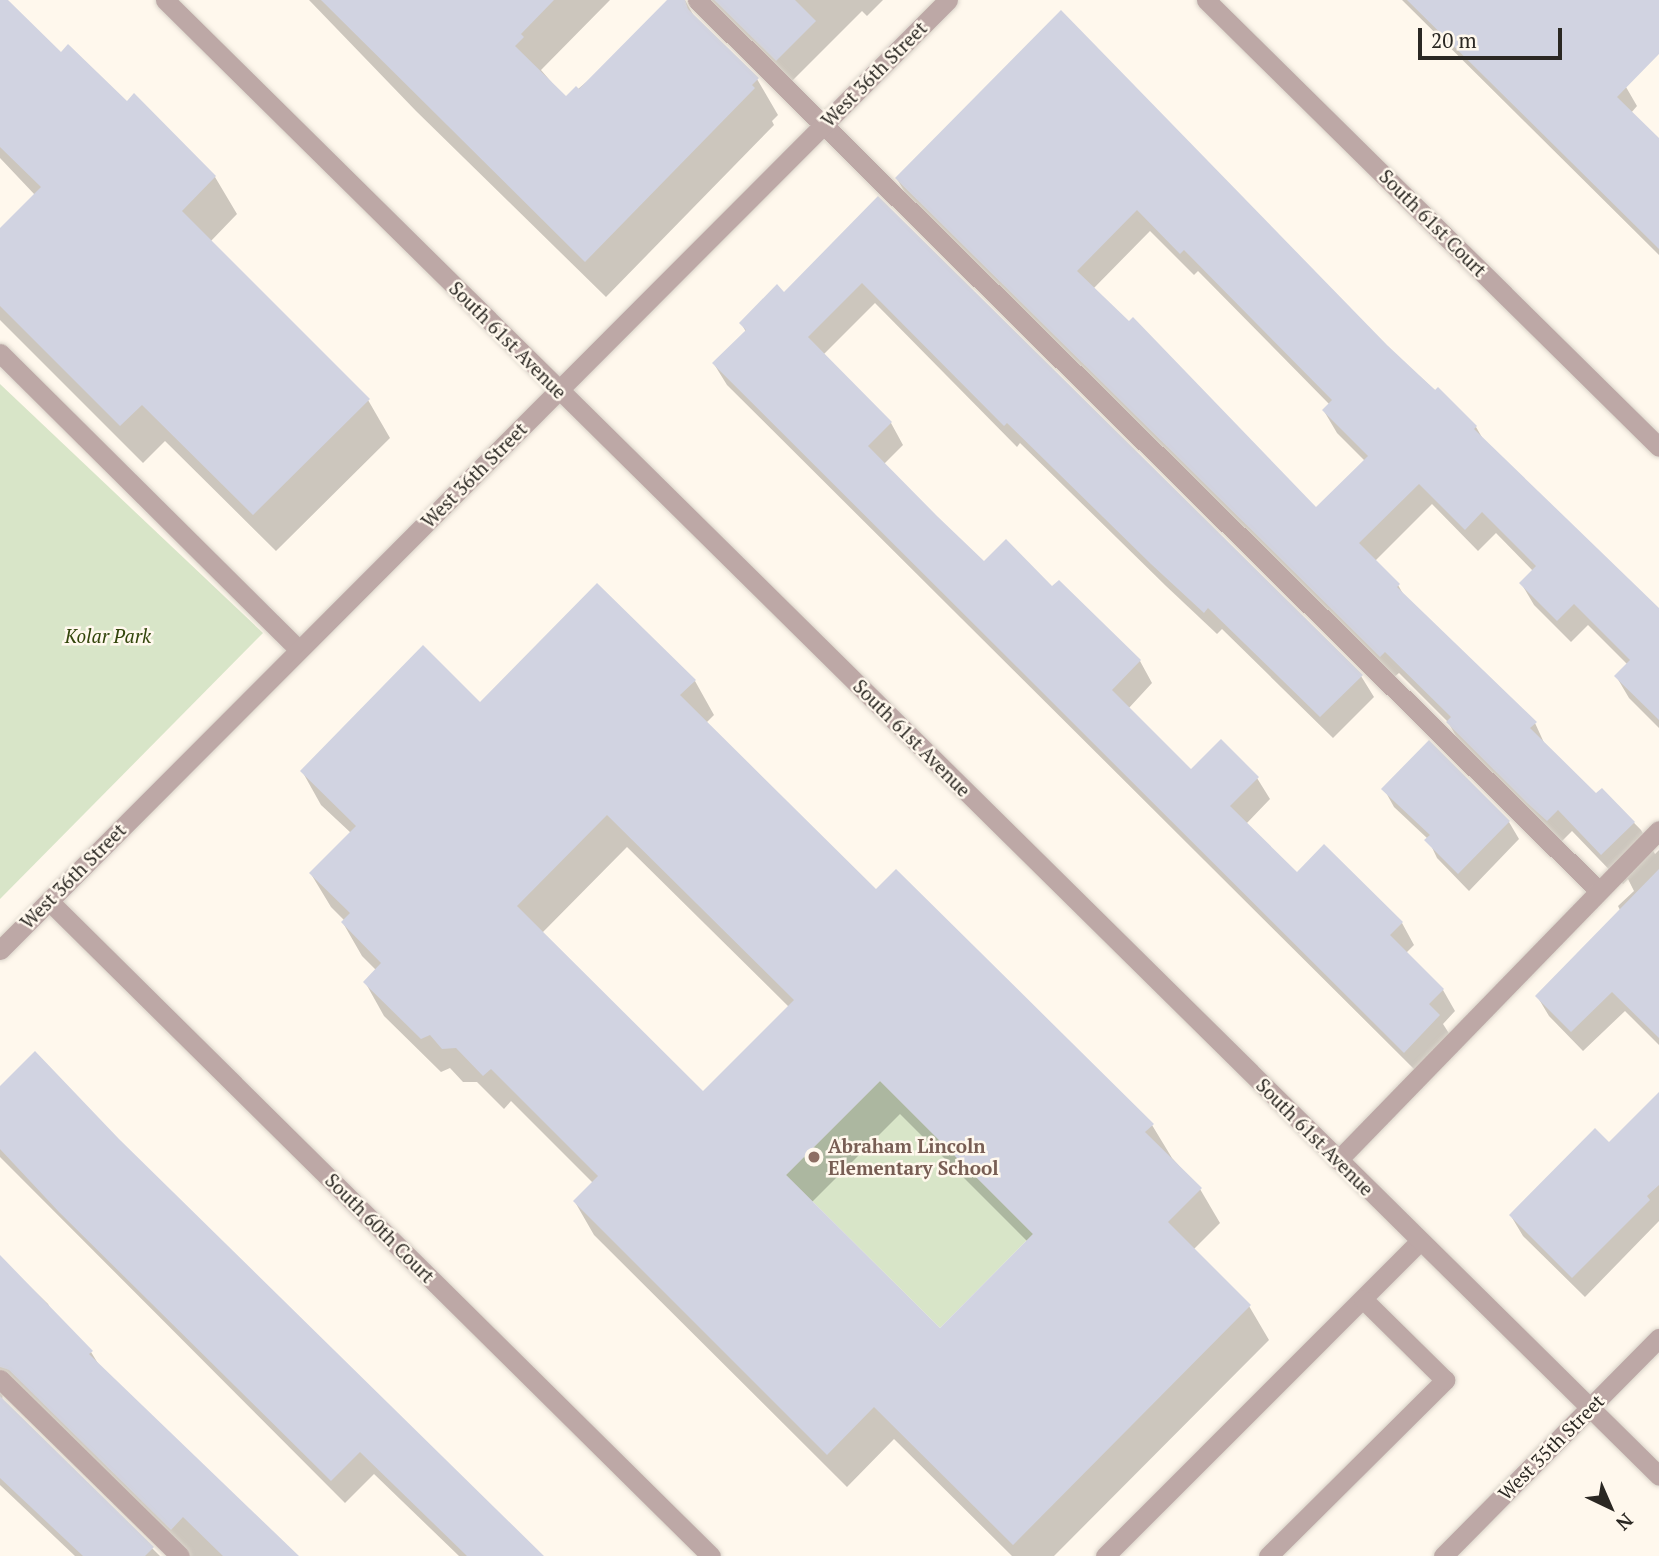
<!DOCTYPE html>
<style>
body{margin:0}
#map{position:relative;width:1659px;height:1556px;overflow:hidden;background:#fff8ed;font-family:"PT Serif",serif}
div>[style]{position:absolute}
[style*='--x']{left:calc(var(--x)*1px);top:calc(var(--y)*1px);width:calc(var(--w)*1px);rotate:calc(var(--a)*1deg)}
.green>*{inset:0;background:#d8e5c8}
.shadow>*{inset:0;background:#0003}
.building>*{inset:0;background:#d1d3e1}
.roads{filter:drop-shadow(0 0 2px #d9d3c9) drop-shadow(0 0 2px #d9d3c9)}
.service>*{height:19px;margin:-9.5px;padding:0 9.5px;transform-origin:9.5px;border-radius:9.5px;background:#bda8a6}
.minor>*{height:19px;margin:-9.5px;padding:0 9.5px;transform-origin:9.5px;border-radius:9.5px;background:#bda8a6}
.dots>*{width:19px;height:19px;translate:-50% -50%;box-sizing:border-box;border:4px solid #fff8ed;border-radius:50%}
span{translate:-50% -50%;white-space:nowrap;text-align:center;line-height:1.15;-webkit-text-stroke:5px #fff8ed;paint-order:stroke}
.street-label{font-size:19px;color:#2b2823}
.park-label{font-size:19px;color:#33460c;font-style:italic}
.education-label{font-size:19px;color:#785e54;font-weight:700}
.left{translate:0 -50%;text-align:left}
.north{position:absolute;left:1575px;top:1472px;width:70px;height:70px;-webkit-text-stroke:5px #fff8ed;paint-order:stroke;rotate:136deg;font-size:19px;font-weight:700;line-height:28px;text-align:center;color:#2b2823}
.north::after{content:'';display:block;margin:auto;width:24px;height:32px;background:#2b2823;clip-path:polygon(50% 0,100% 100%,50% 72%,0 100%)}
.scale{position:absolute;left:1418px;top:28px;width:144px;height:32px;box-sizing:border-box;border:4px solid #2b2823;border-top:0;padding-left:9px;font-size:21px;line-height:24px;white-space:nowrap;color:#2b2823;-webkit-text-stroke:5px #fff8ed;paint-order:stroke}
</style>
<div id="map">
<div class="green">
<div style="clip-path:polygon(0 384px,263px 633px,0 899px)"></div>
<div style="clip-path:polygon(880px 1081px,1033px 1234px,940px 1328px,786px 1175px)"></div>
</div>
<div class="shadow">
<div style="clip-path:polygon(0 0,6px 0,61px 54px,127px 103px,215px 177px,237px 214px,210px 242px,368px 400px,390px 438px,276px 551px,165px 441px,143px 463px,0 320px,0 230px,35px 195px,0 158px)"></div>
<div style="clip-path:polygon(309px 0,610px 0,541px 70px,566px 99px,685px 0,695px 18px,757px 79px,778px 115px,772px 121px,774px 125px,606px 297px,416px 111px)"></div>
<div style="clip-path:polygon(703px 0,883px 0,867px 16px,862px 11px,790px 83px)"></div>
<div style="clip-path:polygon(1402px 0,1562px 0,1626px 87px,1637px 106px,1631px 113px,1659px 141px,1659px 255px)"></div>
<div style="clip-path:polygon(evenodd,1061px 12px,1386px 346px,1476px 427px,1483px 439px,1659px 613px,1659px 728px,1629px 698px,1616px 676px,1628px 665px,1588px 625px,1571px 642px,1534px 605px,1521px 583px,1533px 571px,1496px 533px,1478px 551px,1432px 504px,1375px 561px,1398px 585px,1406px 599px,1535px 723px,1546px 747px,1596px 796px,1602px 790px,1641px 830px,1655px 854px,1659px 850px,1659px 1045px,1625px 1011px,1583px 1051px,1549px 1016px,1537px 996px,1620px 910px,1618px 906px,1634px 891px,1628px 879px,1623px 884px,1572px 831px,1561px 842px,1461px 745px,1448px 722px,1399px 673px,1393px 678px,910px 201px,897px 179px,1061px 12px,1150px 231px,1194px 275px,1198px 271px,1330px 405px,1324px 411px,1337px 433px,1365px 461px,1316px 509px,1093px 289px,1150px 231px)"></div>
<div style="clip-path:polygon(878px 198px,1361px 676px,1374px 697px,1333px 738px,1222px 629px,1217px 634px,1166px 586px,1020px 443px,1017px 447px,875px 303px,823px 355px,891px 423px,903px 445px,884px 464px,984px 564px,1052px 589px,1059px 582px,1140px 661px,1152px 683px,1128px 709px,1191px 771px,1257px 778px,1270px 799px,1246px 824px,1297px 874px,1402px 923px,1414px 945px,1406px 953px,1443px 990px,1455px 1011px,1443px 1024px,1452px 1038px,1418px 1073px,727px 385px,714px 364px,746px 332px,741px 323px,784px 294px)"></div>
<div style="clip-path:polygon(evenodd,695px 681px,714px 715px,706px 723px,876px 891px,1152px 1125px,1172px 1158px,1200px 1189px,1220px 1223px,1193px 1250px,1249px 1306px,1269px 1340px,1054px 1556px,1012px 1556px,894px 1439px,847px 1487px,594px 1235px,575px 1202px,593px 1183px,511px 1101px,504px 1109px,477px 1082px,463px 1082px,450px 1068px,441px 1072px,384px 1016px,365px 982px,376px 970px,362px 956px,343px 923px,345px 921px,331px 907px,311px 874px,351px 833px,321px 805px,302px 771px,480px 704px,695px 681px,627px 847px,789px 1007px,703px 1093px,542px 933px,627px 847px,695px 681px,900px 1114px,1028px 1242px,940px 1331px,811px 1203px,900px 1114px)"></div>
<div style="clip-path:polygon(1384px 789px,1509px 822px,1519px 839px,1469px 891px,1437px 858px,1428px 839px,1394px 807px)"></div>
<div style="clip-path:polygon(0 1089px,118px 1140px,540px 1556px,459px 1556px,374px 1474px,345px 1503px,0 1157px)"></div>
<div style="clip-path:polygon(1659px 1094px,1659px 1221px,1585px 1297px,1523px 1236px,1511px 1216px,1609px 1145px)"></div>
<div style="clip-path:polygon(0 1262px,15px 1272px,48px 1304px,54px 1315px,91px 1352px,99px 1365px,297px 1556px,189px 1556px,23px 1393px,3px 1394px,2px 1400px,160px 1556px,75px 1556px,0 1485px)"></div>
</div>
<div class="building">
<div style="clip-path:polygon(0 0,8px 0,61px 52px,68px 44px,127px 101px,134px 93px,216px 176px,182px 211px,370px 399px,253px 515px,142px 405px,120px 426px,0 306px,0 228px,41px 187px,0 147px)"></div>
<div style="clip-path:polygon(321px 0,554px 0,521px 34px,524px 37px,515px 46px,566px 96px,576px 86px,579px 89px,667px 0,685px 0,688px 9px,759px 78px,752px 85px,755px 88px,585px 262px)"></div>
<div style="clip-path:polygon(714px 0,795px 0,816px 21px,776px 61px)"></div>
<div style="clip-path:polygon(1407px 0,1659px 0,1659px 54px,1617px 97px,1659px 138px,1659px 249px)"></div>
<div style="clip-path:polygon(evenodd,1061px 10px,1387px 345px,1435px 390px,1438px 387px,1477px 426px,1474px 429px,1659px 608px,1659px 720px,1614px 676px,1630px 660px,1574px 604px,1557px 621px,1519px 583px,1536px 566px,1482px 512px,1465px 530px,1419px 484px,1359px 543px,1400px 584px,1397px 587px,1537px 722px,1530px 728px,1596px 793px,1602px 788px,1635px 822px,1601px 855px,1558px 810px,1547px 821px,1527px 803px,1446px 722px,1451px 717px,1385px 652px,1380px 657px,895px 178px,1061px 10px,1137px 210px,1180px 254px,1184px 250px,1332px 400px,1322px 410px,1368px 456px,1316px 507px,1133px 317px,1129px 321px,1077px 271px,1137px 210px)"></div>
<div style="clip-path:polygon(878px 196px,1363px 675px,1320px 717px,1208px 608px,1204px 613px,1151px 564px,1007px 423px,1004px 426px,862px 283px,808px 337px,892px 422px,868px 446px,937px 516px,984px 561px,1006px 539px,1052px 586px,1059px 580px,1141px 660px,1112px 690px,1191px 769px,1221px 739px,1259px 777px,1230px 806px,1297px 872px,1324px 844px,1403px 922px,1390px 935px,1444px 989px,1429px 1004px,1440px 1015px,1404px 1053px,712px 363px,746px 330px,739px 323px,777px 284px,784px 292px)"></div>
<div style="clip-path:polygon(evenodd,597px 583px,696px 680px,680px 695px,876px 889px,896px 869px,1154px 1124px,1145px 1132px,1202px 1188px,1168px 1222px,1251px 1305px,1013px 1545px,874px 1407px,827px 1455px,573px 1201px,598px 1176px,491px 1069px,483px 1076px,456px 1048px,442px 1049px,430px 1035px,421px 1039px,363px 982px,381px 963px,341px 922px,350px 913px,309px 873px,356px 826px,300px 771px,423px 645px,480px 702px,597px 583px,607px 815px,794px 1000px,703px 1091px,517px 906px,607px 815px,597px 583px,880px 1081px,1033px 1234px,940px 1328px,786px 1175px,880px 1081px)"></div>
<div style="clip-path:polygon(1429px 740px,1510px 821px,1458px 874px,1424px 840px,1430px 835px,1381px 789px)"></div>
<div style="clip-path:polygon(1659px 869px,1659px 1038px,1612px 992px,1571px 1032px,1535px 996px)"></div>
<div style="clip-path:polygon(35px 1051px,119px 1139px,544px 1556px,467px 1556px,360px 1452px,331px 1481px,59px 1212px,0 1149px,0 1086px)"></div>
<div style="clip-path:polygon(1659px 1092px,1659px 1185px,1647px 1196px,1650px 1200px,1572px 1278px,1509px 1215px,1595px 1128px,1609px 1142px)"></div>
<div style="clip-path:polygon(0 1255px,93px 1351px,89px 1354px,299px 1556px,223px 1556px,183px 1517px,171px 1530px,9px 1370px,0 1367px)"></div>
<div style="clip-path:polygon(0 1396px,154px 1547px,145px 1556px,83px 1556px,0 1478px)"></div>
</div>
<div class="roads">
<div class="service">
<div style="--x:697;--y:0;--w:1266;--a:44.65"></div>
<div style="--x:0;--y:353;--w:421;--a:44.8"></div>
<div style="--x:1338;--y:1160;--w:460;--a:-45.8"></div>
<div style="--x:0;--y:1379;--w:252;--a:44.5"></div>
<div style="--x:1105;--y:1556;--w:445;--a:-45"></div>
<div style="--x:1268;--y:1556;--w:250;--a:-44.8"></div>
<div style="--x:1445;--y:1380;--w:115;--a:-135.4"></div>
</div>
<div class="minor">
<div style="--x:165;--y:0;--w:2100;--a:44.65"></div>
<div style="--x:1206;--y:0;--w:636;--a:44.62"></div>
<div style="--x:49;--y:901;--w:931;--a:44.7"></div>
<div style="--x:0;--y:950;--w:1342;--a:-45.06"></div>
<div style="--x:1443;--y:1556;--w:307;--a:-45.3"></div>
</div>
</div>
<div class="dots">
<div style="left:814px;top:1157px;background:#8d6e63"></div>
</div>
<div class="street-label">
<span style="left:874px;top:74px;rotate:-45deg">West 36th Street</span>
<span style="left:1433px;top:223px;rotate:45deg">South 61st Court</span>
<span style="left:508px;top:340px;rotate:45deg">South 61st Avenue</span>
<span style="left:474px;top:475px;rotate:-45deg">West 36th Street</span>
<span style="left:912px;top:738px;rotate:45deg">South 61st Avenue</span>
<span style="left:73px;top:876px;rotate:-45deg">West 36th Street</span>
<span style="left:1315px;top:1137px;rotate:45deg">South 61st Avenue</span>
<span style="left:380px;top:1228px;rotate:45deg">South 60th Court</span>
<span style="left:1551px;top:1447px;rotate:-45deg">West 35th Street</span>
</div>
<div class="park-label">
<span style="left:108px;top:636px">Kolar Park</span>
</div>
<div class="education-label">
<span class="left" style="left:828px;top:1157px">Abraham Lincoln<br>Elementary School</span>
</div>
<div class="north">N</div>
<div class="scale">20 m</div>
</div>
